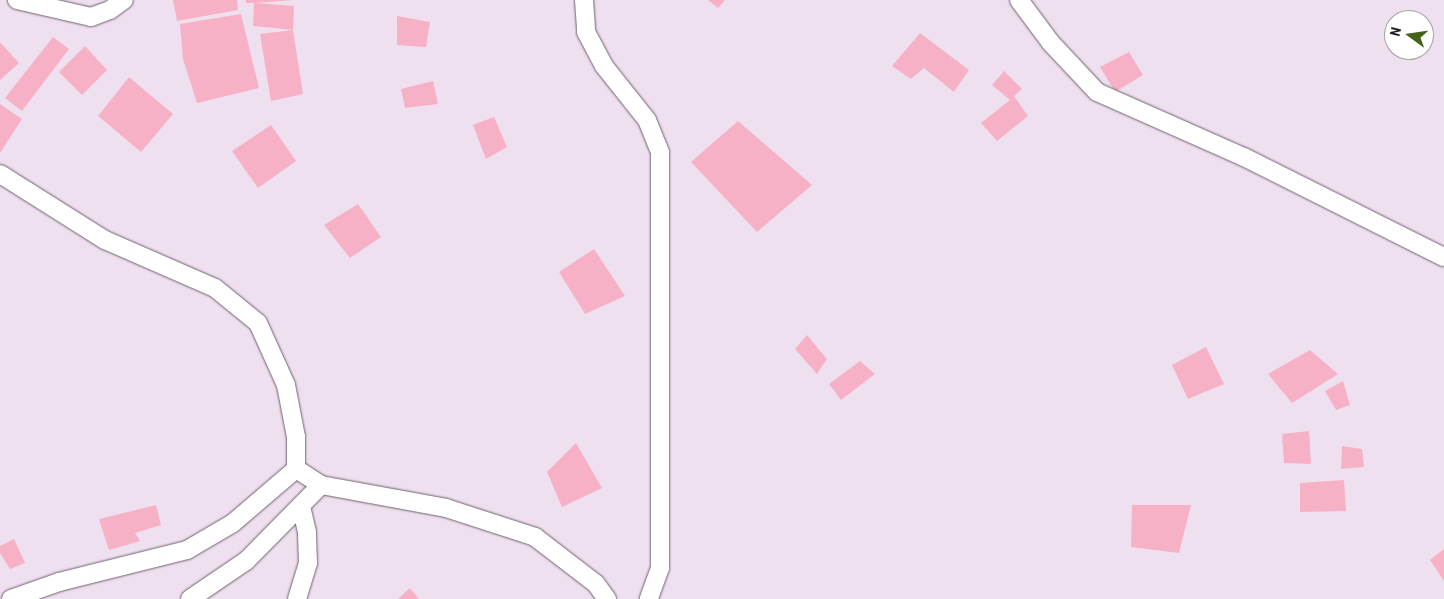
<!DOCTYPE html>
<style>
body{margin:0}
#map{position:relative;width:1444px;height:599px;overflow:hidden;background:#efe0ef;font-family:"Roboto Condensed",sans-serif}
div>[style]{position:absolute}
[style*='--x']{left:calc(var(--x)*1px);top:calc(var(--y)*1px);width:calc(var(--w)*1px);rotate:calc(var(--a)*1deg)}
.building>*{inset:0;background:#f6b1c7}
.roads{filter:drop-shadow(0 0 1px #6e616f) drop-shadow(0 0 1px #6e616f)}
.minor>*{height:18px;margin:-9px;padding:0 9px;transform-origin:9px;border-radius:9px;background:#fff}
span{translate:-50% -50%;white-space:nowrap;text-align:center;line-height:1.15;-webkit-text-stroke:4.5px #fff;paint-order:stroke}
.north{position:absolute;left:1384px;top:10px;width:50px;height:50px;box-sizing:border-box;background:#fff;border:1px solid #a6a4a6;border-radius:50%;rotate:284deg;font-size:14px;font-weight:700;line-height:20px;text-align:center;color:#211c21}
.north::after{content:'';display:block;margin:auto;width:18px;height:22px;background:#446317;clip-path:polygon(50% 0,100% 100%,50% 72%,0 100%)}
</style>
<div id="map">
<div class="building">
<div style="clip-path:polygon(173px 0,237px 0,238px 10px,177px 21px)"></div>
<div style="clip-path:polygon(246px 0,293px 0,255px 3px,294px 6px,293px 30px,253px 26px,254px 3px,246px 3px)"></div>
<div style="clip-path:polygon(708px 0,725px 0,718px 8px)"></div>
<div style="clip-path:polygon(241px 14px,259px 88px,197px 103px,183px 59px,180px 24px)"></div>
<div style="clip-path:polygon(397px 16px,430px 22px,426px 47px,397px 45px)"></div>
<div style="clip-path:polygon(293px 30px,303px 94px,271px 101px,260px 34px)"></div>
<div style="clip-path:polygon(920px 33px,969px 70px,954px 92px,924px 68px,911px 79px,892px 66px)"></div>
<div style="clip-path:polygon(53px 37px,69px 49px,22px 111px,5px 98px)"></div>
<div style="clip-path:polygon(0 42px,19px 63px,0 80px)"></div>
<div style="clip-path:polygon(85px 46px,107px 70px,82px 95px,59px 72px)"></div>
<div style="clip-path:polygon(1129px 52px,1143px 75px,1115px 92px,1100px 67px)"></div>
<div style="clip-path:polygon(1004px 71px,1022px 89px,1014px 96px,1028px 116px,997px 141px,981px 123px,1010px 100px,992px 85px)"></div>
<div style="clip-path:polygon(129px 77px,173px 114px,141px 152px,98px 116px)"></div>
<div style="clip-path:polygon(433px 81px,438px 104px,405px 108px,401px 89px)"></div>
<div style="clip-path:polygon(0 104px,22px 119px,0 153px)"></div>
<div style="clip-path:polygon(494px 117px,507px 147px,486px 159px,473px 125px)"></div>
<div style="clip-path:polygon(738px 121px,812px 185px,757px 232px,691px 162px)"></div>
<div style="clip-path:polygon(271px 125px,296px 161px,258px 188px,232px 151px)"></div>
<div style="clip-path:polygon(358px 204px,381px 237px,350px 258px,324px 225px)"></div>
<div style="clip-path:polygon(594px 249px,625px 296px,585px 314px,559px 272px)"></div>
<div style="clip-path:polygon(807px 335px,827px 359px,817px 374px,795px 349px)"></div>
<div style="clip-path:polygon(1206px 347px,1224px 384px,1188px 399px,1172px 365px)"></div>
<div style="clip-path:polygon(1310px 350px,1338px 374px,1292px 403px,1268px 374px)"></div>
<div style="clip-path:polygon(860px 361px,875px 374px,841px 400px,829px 384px)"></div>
<div style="clip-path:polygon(1343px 381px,1350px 405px,1336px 410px,1325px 391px)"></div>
<div style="clip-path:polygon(1309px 431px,1311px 464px,1284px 463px,1282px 434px)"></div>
<div style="clip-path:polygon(576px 443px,602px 488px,562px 507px,547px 472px)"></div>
<div style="clip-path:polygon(1342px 446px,1362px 449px,1364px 467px,1341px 469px)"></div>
<div style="clip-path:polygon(1344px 480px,1346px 511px,1300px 512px,1300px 483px)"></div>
<div style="clip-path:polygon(156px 505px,161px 525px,135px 533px,140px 541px,109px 550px,99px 519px)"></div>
<div style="clip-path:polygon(1132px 505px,1191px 505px,1179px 553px,1131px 547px)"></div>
<div style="clip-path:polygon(14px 539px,25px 563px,10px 569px,0 553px,0 546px)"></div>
<div style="clip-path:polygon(1444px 549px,1444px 581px,1430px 560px)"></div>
<div style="clip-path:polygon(410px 588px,419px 599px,398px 599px)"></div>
</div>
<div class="roads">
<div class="minor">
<div style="--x:17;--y:0;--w:76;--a:12.9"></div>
<div style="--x:91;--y:17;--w:20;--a:-20"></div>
<div style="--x:110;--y:10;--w:17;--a:-36"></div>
<div style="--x:584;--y:0;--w:32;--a:86"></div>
<div style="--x:586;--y:32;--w:38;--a:62"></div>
<div style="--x:604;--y:66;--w:69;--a:51.5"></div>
<div style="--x:647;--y:120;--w:35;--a:68"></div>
<div style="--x:660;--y:153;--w:415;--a:90"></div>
<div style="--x:660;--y:568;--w:33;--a:110"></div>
<div style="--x:1019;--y:0;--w:54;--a:53.3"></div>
<div style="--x:1051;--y:43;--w:67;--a:46.8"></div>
<div style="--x:1097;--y:92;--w:161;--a:23.9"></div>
<div style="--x:1244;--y:157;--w:224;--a:26.6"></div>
<div style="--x:0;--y:174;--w:124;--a:32.2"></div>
<div style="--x:105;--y:240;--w:120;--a:23.6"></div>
<div style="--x:215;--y:288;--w:55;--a:39.1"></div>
<div style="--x:258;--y:323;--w:68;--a:65.7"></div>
<div style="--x:286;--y:385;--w:53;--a:79.1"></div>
<div style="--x:296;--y:437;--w:32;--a:90"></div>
<div style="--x:321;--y:485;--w:127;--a:10.4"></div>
<div style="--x:446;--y:508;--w:94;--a:18"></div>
<div style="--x:535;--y:537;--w:77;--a:37.6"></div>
<div style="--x:596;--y:584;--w:19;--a:54"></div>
<div style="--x:11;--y:599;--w:51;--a:-19.5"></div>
<div style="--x:59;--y:582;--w:132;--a:-14"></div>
<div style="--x:187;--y:550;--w:53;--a:-30.4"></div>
<div style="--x:233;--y:523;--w:83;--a:-40.6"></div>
<div style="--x:190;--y:599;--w:68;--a:-34.2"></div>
<div style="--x:246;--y:561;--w:107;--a:-45.4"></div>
<div style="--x:321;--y:485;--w:30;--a:-147"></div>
<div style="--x:297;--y:599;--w:38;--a:-73"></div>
<div style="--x:308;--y:563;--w:31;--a:-92"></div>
<div style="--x:307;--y:532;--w:27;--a:-103"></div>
</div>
</div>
<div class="north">N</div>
</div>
